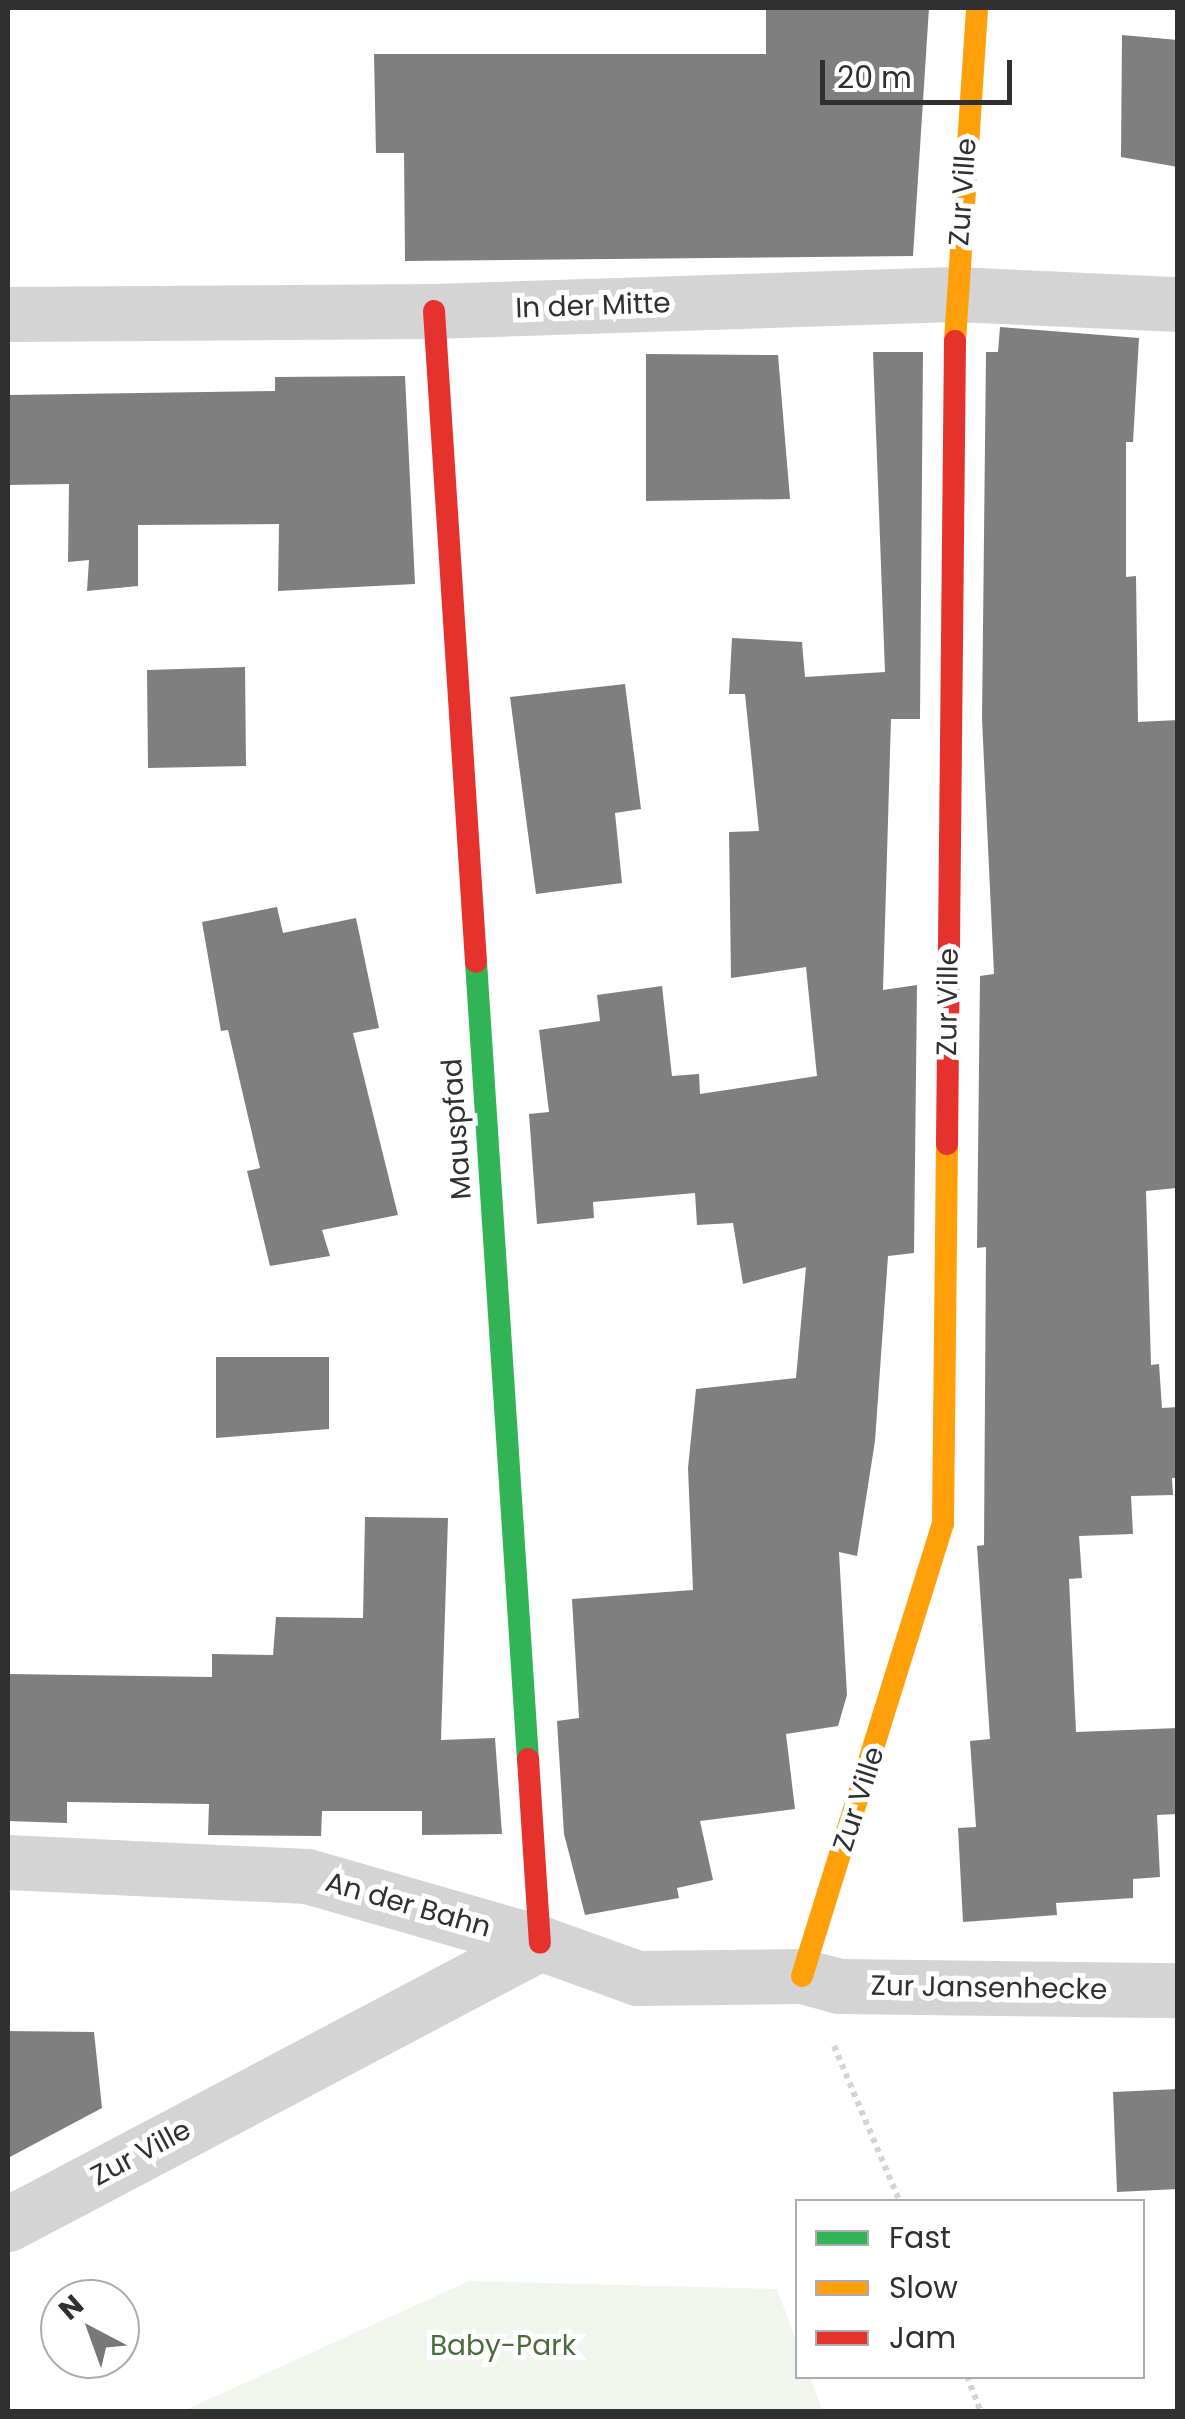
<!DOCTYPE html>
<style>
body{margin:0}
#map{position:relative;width:1185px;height:2419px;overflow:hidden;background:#fff;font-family:Poppins,sans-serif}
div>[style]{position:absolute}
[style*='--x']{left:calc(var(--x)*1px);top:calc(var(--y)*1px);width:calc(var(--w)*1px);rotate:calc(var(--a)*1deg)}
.green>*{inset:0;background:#f0f5ed}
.building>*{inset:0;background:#7f7f7f}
.path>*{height:6px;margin-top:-3px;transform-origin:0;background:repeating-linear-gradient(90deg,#d4d4d4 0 5px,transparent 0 10px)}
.street>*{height:55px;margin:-27.5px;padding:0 27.5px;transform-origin:27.5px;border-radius:27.5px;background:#d4d4d4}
.fast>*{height:22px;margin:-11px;padding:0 11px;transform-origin:11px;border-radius:11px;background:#30b455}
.slow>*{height:22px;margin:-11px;padding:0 11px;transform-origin:11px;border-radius:11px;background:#ff9f0a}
.jam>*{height:22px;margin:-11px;padding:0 11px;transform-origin:11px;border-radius:11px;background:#e5322d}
span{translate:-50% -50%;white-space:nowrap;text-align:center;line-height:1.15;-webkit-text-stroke:10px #fff;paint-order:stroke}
.street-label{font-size:28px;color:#303030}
.park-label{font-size:28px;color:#4b6c3c}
.frame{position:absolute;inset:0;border:10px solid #303030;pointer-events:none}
.legend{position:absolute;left:795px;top:2199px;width:350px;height:180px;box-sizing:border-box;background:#fff;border:2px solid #acacac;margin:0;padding:12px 18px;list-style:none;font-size:30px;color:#303030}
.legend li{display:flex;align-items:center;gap:20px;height:50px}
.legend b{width:50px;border:2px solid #acacac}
.north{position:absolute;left:40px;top:2279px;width:100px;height:100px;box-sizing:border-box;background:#fff;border:2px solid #acacac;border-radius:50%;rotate:319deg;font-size:28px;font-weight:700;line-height:40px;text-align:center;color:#303030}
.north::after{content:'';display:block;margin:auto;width:35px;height:45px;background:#787878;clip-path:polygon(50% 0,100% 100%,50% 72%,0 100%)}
.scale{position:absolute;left:820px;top:60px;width:192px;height:45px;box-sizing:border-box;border:5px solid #303030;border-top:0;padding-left:12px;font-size:30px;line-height:35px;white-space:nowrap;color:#303030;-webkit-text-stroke:8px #fff;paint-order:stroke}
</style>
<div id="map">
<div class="green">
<div style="clip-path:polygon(469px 2281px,777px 2289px,797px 2343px,798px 2376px,810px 2377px,823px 2411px,183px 2411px)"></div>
</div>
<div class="building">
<div style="clip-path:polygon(766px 8px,929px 8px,913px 256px,405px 261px,404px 153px,376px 153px,374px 54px,766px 54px)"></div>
<div style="clip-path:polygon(1122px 35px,1178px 40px,1178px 167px,1121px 157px)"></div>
<div style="clip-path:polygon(1000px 327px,1139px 338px,1133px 442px,1126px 442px,1126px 577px,1136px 576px,1138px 722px,1178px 720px,1176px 1188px,1146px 1191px,1151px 1365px,1159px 1364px,1162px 1408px,1178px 1407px,1178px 1478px,1172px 1478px,1173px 1495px,1131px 1496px,1133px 1534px,1079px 1536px,1082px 1578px,1069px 1579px,1076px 1732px,1178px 1728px,1178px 1814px,1157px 1815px,1160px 1877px,1133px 1879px,1133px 1898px,1056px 1903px,1057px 1915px,963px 1922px,958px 1828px,976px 1827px,970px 1741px,990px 1739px,977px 1546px,984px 1545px,986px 1247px,977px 1248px,980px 976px,994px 974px,982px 719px,986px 352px,998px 352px)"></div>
<div style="clip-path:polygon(873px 352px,923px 352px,920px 719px,891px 719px,883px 990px,917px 985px,914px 1253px,888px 1256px,875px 1441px,857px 1556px,839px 1552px,847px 1695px,838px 1726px,786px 1734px,795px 1809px,700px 1821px,713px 1880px,677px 1888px,679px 1898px,585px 1915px,564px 1834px,557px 1721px,579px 1718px,572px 1599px,693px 1590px,688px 1468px,696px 1389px,796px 1378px,806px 1267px,743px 1284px,733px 1223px,697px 1225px,695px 1193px,593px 1202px,594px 1218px,537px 1224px,529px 1114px,549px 1112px,539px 1030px,600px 1021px,597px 995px,662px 986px,672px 1076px,699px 1074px,700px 1094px,817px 1076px,806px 967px,731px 978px,729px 832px,759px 831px,745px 694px,729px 694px,732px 638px,802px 642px,805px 677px,885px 672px)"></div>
<div style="clip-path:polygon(646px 354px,778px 355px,790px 499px,646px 501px)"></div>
<div style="clip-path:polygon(405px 376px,415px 584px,278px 591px,279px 524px,138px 525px,138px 586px,87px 591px,89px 560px,68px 562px,69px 484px,8px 485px,8px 395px,275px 391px,275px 377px)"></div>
<div style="clip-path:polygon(245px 667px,246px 766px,148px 768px,147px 670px)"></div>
<div style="clip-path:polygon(625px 684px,641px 809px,615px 813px,622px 883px,536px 894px,510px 697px)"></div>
<div style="clip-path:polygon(277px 907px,283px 933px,356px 918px,379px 1028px,353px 1033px,398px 1215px,322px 1230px,330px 1256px,270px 1266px,247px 1171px,260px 1168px,228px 1030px,221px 1031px,202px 922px)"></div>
<div style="clip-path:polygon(216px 1357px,329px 1357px,329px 1429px,216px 1438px)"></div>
<div style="clip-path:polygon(365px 1517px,448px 1518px,441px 1740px,495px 1738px,502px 1834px,422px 1835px,422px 1811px,322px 1811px,321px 1836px,208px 1835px,209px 1804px,67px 1802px,67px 1823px,8px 1821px,8px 1674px,212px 1677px,212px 1654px,273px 1655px,276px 1617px,363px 1618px)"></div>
<div style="clip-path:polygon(8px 2031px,94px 2032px,102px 2108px,8px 2158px)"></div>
<div style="clip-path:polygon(1178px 2089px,1178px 2189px,1117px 2192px,1113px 2092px)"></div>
</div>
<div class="path">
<div style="--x:834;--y:2046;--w:169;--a:67.1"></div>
<div style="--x:967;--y:2376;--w:39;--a:69"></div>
</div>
<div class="street">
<div style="--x:8;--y:314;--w:426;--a:-0.4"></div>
<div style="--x:434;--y:311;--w:521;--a:-1.87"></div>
<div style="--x:955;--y:294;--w:223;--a:2.6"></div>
<div style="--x:8;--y:1862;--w:299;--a:2.7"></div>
<div style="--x:307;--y:1876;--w:242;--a:16"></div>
<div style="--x:540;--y:1943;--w:103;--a:19.8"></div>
<div style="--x:637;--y:1978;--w:165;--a:-0.7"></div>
<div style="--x:802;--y:1976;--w:38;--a:15"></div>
<div style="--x:839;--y:1986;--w:339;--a:0.7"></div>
<div style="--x:8;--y:2224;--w:602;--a:-27.84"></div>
</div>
<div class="fast">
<div style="--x:476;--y:962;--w:799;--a:86.27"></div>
</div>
<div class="slow">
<div style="--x:955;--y:341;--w:334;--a:-86.2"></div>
<div style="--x:802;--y:1976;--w:473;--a:-72.7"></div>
<div style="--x:943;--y:1524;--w:380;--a:-89.4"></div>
</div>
<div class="jam">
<div style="--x:434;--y:311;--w:652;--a:86.31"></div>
<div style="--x:947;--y:1144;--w:803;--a:-89.43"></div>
<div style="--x:528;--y:1759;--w:184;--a:86.3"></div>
</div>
<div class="street-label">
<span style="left:963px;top:192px;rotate:-86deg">Zur Ville</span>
<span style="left:593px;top:306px;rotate:-2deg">In der Mitte</span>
<span style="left:948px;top:1002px;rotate:-89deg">Zur Ville</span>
<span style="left:457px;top:1129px;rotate:-94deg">Mauspfad</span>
<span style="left:859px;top:1799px;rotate:-72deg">Zur Ville</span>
<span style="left:408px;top:1905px;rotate:16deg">An der Bahn</span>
<span style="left:989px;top:1988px;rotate:1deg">Zur Jansenhecke</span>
<span style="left:141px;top:2153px;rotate:-28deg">Zur Ville</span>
</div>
<div class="park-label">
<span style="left:503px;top:2346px">Baby-Park</span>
</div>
<div class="frame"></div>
<ul class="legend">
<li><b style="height:12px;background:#30b455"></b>Fast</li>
<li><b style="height:12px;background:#ff9f0a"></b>Slow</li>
<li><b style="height:12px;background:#e5322d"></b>Jam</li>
</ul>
<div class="north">N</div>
<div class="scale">20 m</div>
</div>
